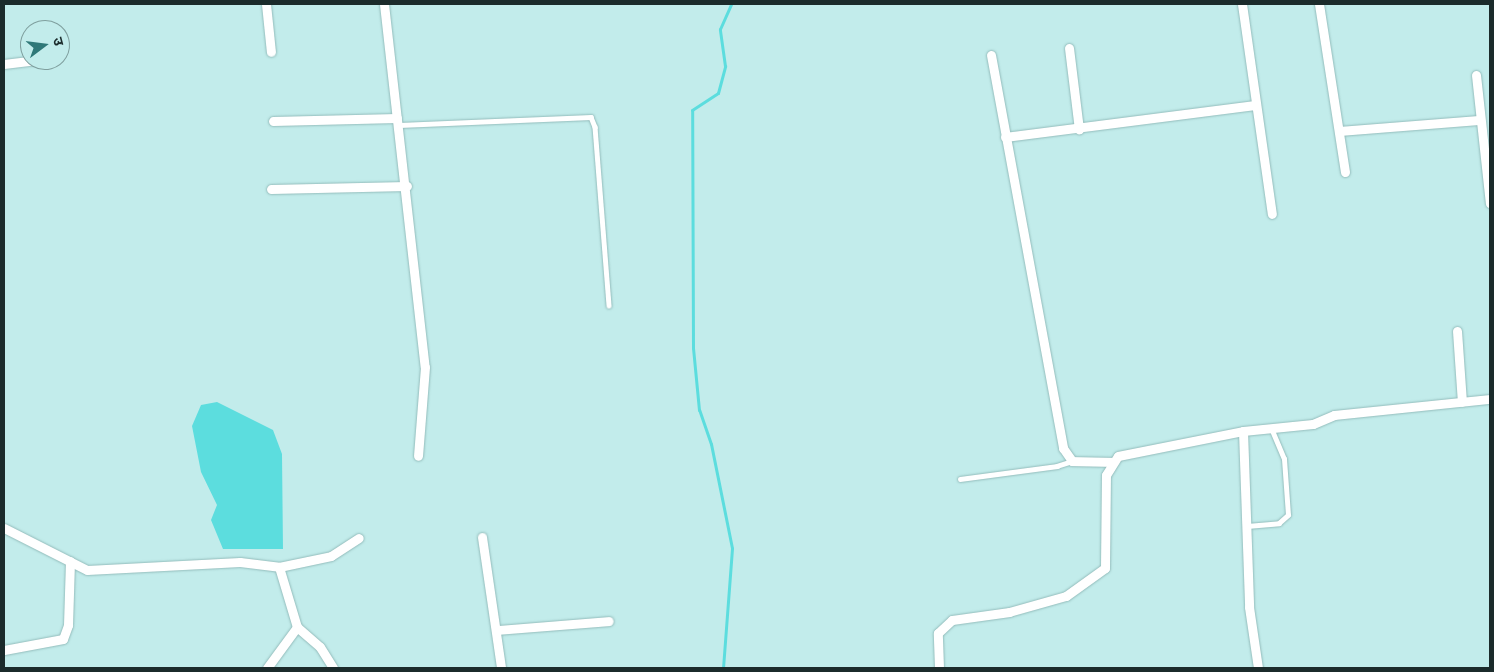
<!DOCTYPE html>
<meta charset="utf-8">
<style>
body{margin:0}
#map{position:relative;width:1494px;height:672px;overflow:hidden;background:#c2eceb;font-family:"Titillium Web","Noto Sans Devanagari",sans-serif}
div>[style]{position:absolute}
[style*='--x']{left:calc(var(--x)*1px);top:calc(var(--y)*1px);width:calc(var(--w)*1px);rotate:calc(var(--a)*1deg)}
.water>*{inset:0;background:#5cddde}
.stream>*{height:3px;margin:-1.5px;padding:0 1.5px;transform-origin:1.5px;border-radius:1.5px;background:#5cddde}
.roads{filter:drop-shadow(0 0 1px #93bcbb) drop-shadow(0 0 1px #93bcbb)}
.service>*{height:4.5px;margin:-2.25px;padding:0 2.25px;transform-origin:2.25px;border-radius:2.25px;background:#fff}
.minor>*{height:9px;margin:-4.5px;padding:0 4.5px;transform-origin:4.5px;border-radius:4.5px;background:#fff}
span{translate:-50% -50%;white-space:nowrap;text-align:center;line-height:1.15;-webkit-text-stroke:5px #c2eceb;paint-order:stroke}
.frame{position:absolute;inset:0;border:5px solid #1b2b2b;pointer-events:none}
.north{position:absolute;left:20px;top:20px;width:50px;height:50px;box-sizing:border-box;background:#c2eceb;border:1px solid #7f9f9e;border-radius:50%;rotate:75deg;font-size:14px;font-weight:700;line-height:20px;text-align:center;color:#1b2b2b}
.north::after{content:'';display:block;margin:auto;width:18px;height:22px;background:#2f7878;clip-path:polygon(50% 0,100% 100%,50% 72%,0 100%)}
</style>
<div id="map">
<div class="water">
<div style="clip-path:polygon(217px 402px,273px 430px,282px 454px,283px 549px,223px 549px,211px 520px,217px 505px,201px 472px,192px 426px,201px 405px)"></div>
</div>
<div class="stream">
<div style="--x:723;--y:668;--w:120;--a:-85.7"></div>
<div style="--x:732;--y:548;--w:106;--a:-101.4"></div>
<div style="--x:711;--y:444;--w:36;--a:-109"></div>
<div style="--x:699;--y:410;--w:62;--a:-95.5"></div>
<div style="--x:693;--y:348;--w:238;--a:-90.2"></div>
<div style="--x:692;--y:110;--w:31;--a:-33"></div>
<div style="--x:718;--y:93;--w:28;--a:-75"></div>
<div style="--x:725;--y:66;--w:37;--a:-98"></div>
<div style="--x:720;--y:29;--w:27;--a:-66"></div>
</div>
<div class="roads">
<div class="service">
<div style="--x:399;--y:125;--w:192;--a:-2.4"></div>
<div style="--x:591;--y:117;--w:11;--a:68"></div>
<div style="--x:595;--y:127;--w:179;--a:85.5"></div>
<div style="--x:960;--y:479;--w:98;--a:-7.6"></div>
<div style="--x:1057;--y:466;--w:16;--a:-18"></div>
<div style="--x:1247;--y:526;--w:32;--a:-5"></div>
<div style="--x:1279;--y:523;--w:12;--a:-42"></div>
<div style="--x:1288;--y:515;--w:56;--a:-94.1"></div>
<div style="--x:1284;--y:459;--w:33;--a:-113"></div>
</div>
<div class="minor">
<div style="--x:266;--y:4;--w:48;--a:84.1"></div>
<div style="--x:384;--y:4;--w:365;--a:83.6"></div>
<div style="--x:425;--y:367;--w:89;--a:94.5"></div>
<div style="--x:1242;--y:4;--w:212;--a:81.9"></div>
<div style="--x:1319;--y:4;--w:170;--a:81.2"></div>
<div style="--x:1069;--y:48;--w:82;--a:83"></div>
<div style="--x:991;--y:55;--w:400;--a:79.6"></div>
<div style="--x:1063;--y:448;--w:16;--a:55"></div>
<div style="--x:1072;--y:461;--w:40;--a:1.4"></div>
<div style="--x:4;--y:64;--w:35;--a:-7"></div>
<div style="--x:1476;--y:75;--w:129;--a:83.8"></div>
<div style="--x:273;--y:121;--w:124;--a:-1.4"></div>
<div style="--x:1339;--y:131;--w:140;--a:-4.5"></div>
<div style="--x:1005;--y:137;--w:252;--a:-7.3"></div>
<div style="--x:271;--y:189;--w:136;--a:-1.3"></div>
<div style="--x:1457;--y:331;--w:71;--a:86"></div>
<div style="--x:1243;--y:431;--w:176;--a:88"></div>
<div style="--x:1249;--y:607;--w:62;--a:81.6"></div>
<div style="--x:4;--y:528;--w:93;--a:26.8"></div>
<div style="--x:87;--y:570;--w:153;--a:-3"></div>
<div style="--x:240;--y:562;--w:39;--a:7"></div>
<div style="--x:279;--y:567;--w:63;--a:73.3"></div>
<div style="--x:297;--y:627;--w:30;--a:41"></div>
<div style="--x:320;--y:647;--w:25;--a:58"></div>
<div style="--x:482;--y:537;--w:132;--a:81.7"></div>
<div style="--x:279;--y:567;--w:53;--a:-11.9"></div>
<div style="--x:331;--y:556;--w:33;--a:-33"></div>
<div style="--x:497;--y:630;--w:112;--a:-4.6"></div>
<div style="--x:4;--y:650;--w:60;--a:-10.6"></div>
<div style="--x:63;--y:639;--w:15;--a:-70"></div>
<div style="--x:68;--y:625;--w:64;--a:-88.2"></div>
<div style="--x:267;--y:668;--w:51;--a:-53.8"></div>
<div style="--x:939;--y:668;--w:35;--a:-92"></div>
<div style="--x:938;--y:633;--w:19;--a:-43"></div>
<div style="--x:952;--y:620;--w:58;--a:-8"></div>
<div style="--x:1009;--y:612;--w:59;--a:-15.7"></div>
<div style="--x:1066;--y:596;--w:48;--a:-35.7"></div>
<div style="--x:1105;--y:568;--w:93;--a:-89.4"></div>
<div style="--x:1106;--y:475;--w:22;--a:-58"></div>
<div style="--x:1118;--y:456;--w:127;--a:-11.3"></div>
<div style="--x:1243;--y:431;--w:70;--a:-5.7"></div>
<div style="--x:1313;--y:424;--w:23;--a:-23"></div>
<div style="--x:1334;--y:415;--w:157;--a:-5.9"></div>
</div>
</div>
<div class="frame"></div>
<div class="north">उ</div>
</div>
